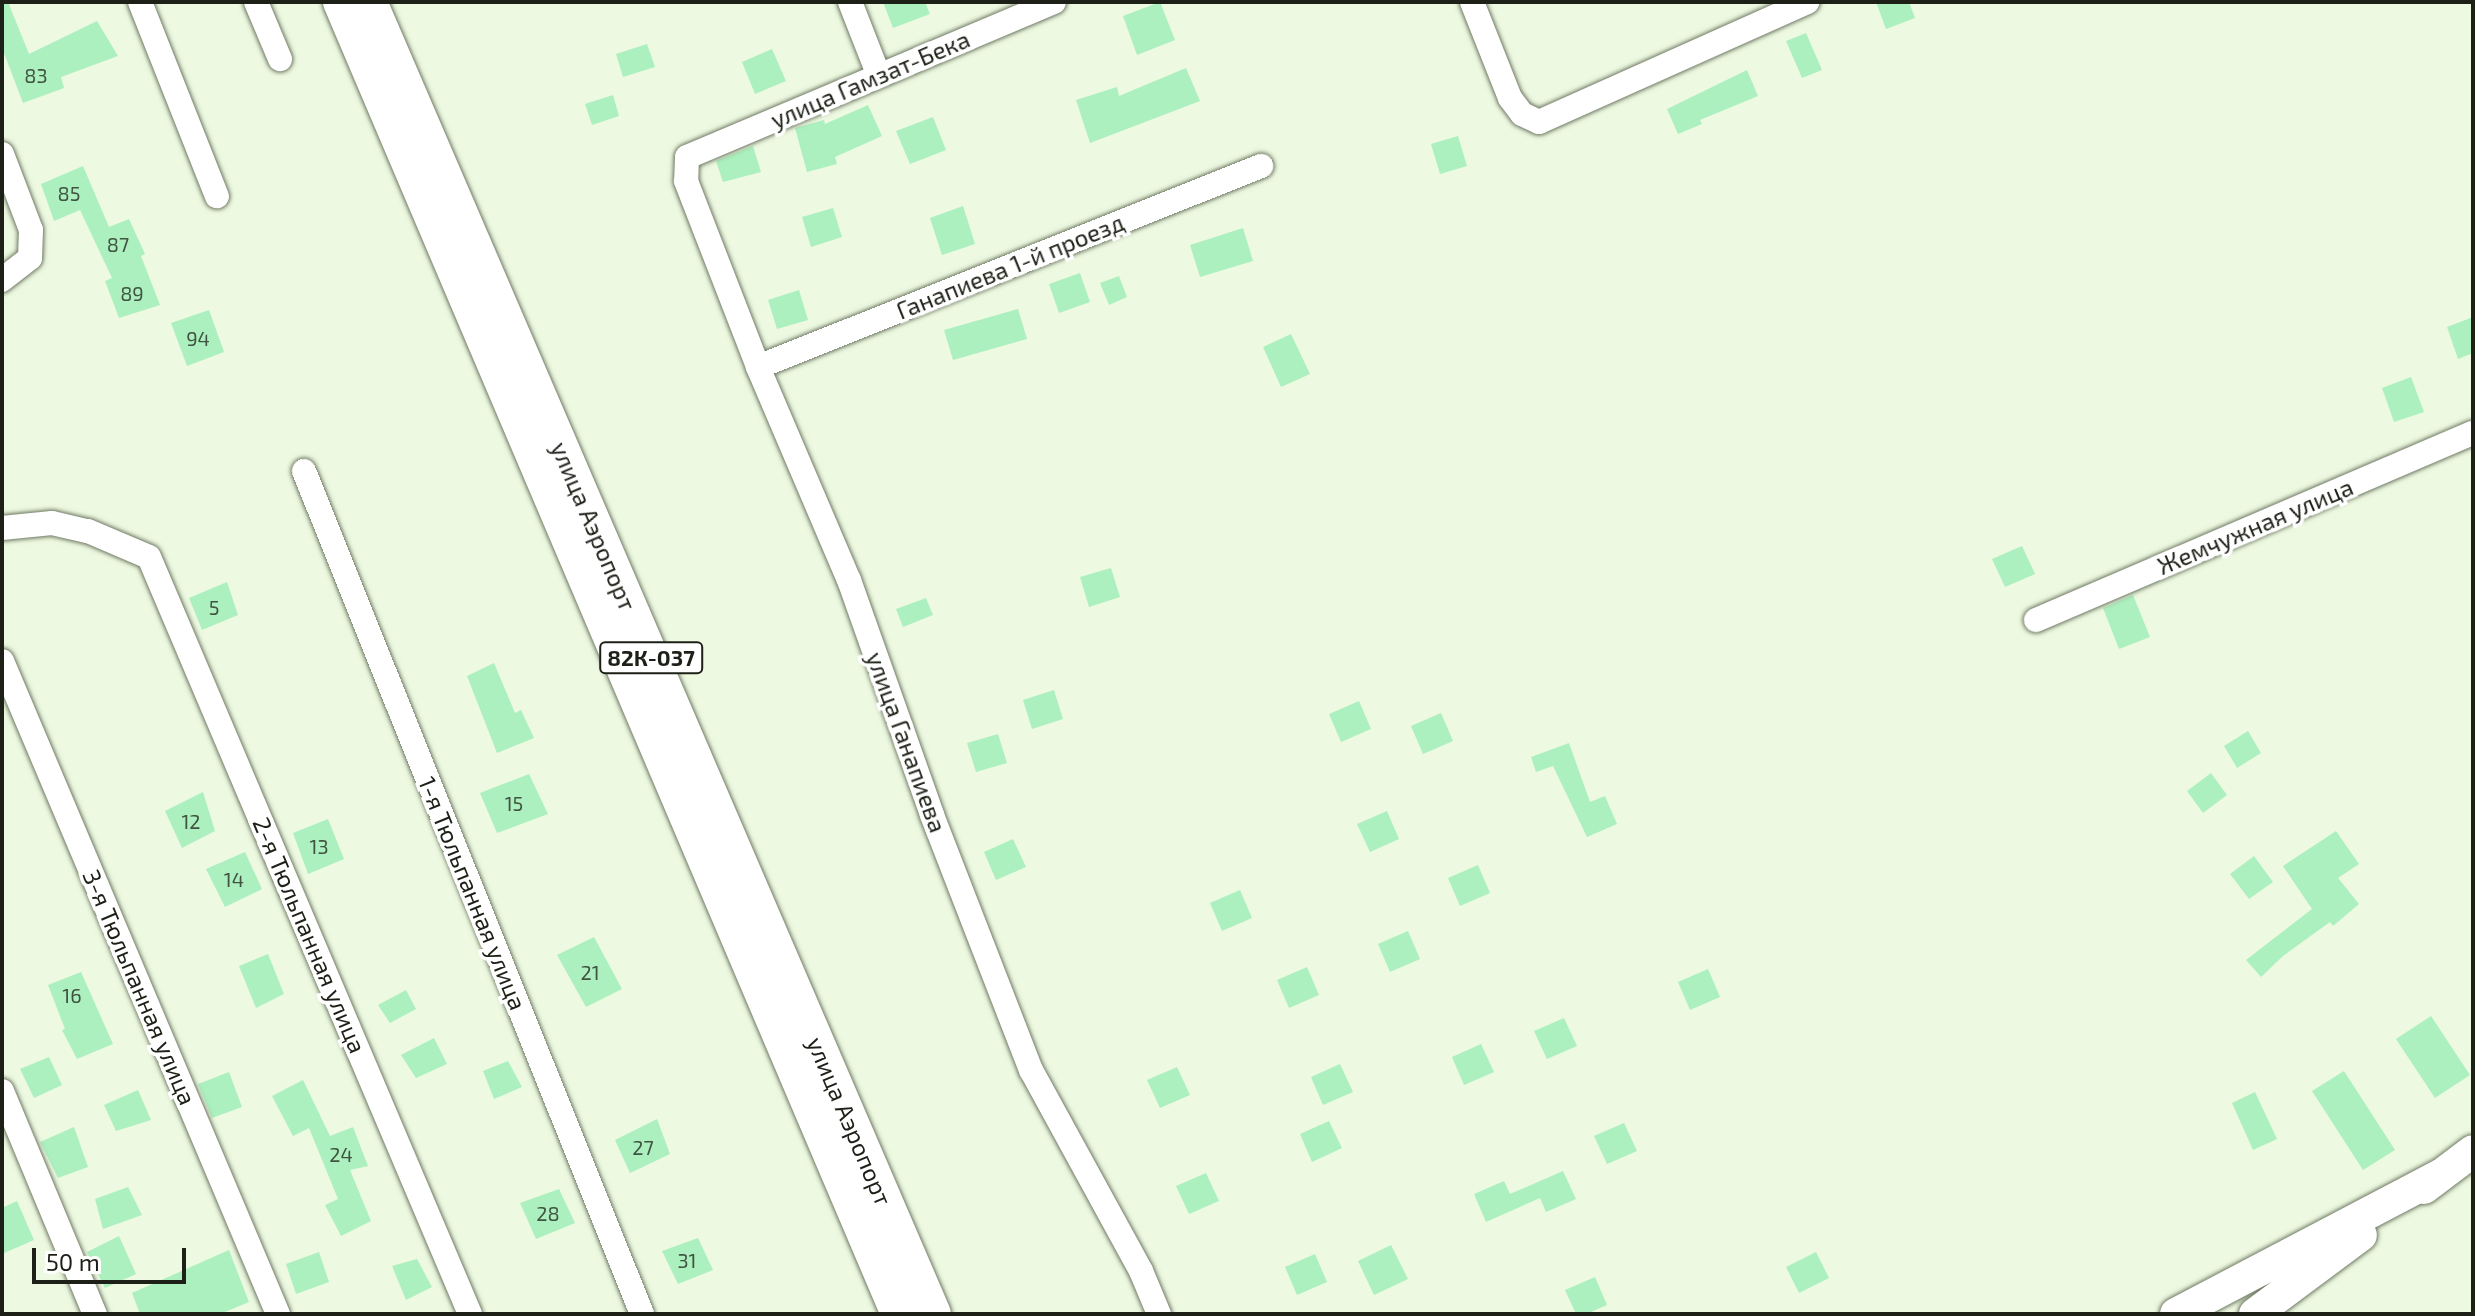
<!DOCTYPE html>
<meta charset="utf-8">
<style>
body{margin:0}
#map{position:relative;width:2475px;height:1316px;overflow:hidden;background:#edf9e0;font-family:"Exo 2",sans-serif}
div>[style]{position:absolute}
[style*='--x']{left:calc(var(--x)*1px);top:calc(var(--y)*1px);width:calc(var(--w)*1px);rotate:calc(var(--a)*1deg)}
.building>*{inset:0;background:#acf0bf}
.roads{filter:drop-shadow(0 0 2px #707a65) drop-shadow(0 0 2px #707a65)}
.street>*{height:24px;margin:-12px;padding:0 12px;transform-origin:12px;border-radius:12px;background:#fff}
.secondary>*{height:32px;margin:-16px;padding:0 16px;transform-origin:16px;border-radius:16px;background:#fff}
.primary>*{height:36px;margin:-18px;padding:0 18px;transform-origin:18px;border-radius:18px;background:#fff}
span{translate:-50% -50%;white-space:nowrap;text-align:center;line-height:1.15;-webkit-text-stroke:7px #fff;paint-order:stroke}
.number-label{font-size:20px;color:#405441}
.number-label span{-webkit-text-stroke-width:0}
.shield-label span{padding:2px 6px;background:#fff;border:2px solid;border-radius:6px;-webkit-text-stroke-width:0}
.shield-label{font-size:22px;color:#1c2017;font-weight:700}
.street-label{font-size:24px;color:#1c2017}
.frame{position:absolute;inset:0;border:4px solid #1c2017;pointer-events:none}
.scale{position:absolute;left:32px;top:1248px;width:154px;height:36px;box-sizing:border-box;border:4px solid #1c2017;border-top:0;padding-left:10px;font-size:24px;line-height:28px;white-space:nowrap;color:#1c2017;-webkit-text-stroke:6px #fff;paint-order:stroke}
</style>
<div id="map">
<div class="building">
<div style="clip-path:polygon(2px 2px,8px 2px,29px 54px,97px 21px,118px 56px,61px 77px,64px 88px,23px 103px,2px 48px)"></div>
<div style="clip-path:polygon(883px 2px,925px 2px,930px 14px,893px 28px)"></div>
<div style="clip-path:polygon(1160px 2px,1175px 40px,1137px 55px,1123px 16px)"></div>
<div style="clip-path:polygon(1876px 2px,1909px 2px,1915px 18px,1886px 29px)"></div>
<div style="clip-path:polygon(1806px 33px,1822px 70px,1802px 78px,1786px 41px)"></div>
<div style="clip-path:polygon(647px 44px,655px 67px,623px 77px,616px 54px)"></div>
<div style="clip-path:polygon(772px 49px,786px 81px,755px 94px,742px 62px)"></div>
<div style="clip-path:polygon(1186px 68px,1200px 101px,1090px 143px,1076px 100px,1117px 87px,1119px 96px)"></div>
<div style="clip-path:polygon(1747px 70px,1758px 96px,1700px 120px,1702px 124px,1678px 134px,1667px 109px)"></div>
<div style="clip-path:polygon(613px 95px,619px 116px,592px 125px,585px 104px)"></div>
<div style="clip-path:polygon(868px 105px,882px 136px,835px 157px,837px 164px,807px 172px,795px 128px,824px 120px,825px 124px)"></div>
<div style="clip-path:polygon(933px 117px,946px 150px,910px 164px,896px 131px)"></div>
<div style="clip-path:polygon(1458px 136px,1467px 166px,1440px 174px,1431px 144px)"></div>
<div style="clip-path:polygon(753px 146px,761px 172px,723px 182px,716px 161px)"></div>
<div style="clip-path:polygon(83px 166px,109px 227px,129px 219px,145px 254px,141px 256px,160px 305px,119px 318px,105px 281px,112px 278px,80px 210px,54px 221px,41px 184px)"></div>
<div style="clip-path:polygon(963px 206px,975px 244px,942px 255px,930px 218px)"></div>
<div style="clip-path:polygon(833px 208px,842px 237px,811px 247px,802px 217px)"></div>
<div style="clip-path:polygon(1243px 228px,1253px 261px,1200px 277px,1190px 245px)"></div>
<div style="clip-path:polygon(1080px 273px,1090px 302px,1059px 313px,1049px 284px)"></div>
<div style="clip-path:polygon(1119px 276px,1127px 297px,1109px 305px,1100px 283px)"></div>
<div style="clip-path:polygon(799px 290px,808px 320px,777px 329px,768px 300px)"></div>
<div style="clip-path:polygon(1018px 309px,1027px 339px,953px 360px,944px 330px)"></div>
<div style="clip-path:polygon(209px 310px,224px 352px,187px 366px,171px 323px)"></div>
<div style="clip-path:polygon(2473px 317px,2473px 353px,2458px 359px,2447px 327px)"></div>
<div style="clip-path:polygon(1291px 334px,1310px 374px,1281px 387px,1263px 347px)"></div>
<div style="clip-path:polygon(2411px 377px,2424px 412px,2394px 422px,2382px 388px)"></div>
<div style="clip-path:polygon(2022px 546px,2035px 574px,2005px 587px,1992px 559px)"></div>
<div style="clip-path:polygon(1111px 568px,1120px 597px,1089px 607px,1080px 577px)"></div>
<div style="clip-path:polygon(227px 582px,238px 615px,202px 630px,189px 598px)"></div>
<div style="clip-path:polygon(2133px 595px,2150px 637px,2119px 649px,2103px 608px)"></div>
<div style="clip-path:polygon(926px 598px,933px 615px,903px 627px,896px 609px)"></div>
<div style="clip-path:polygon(494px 663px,515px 713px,521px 710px,534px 738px,497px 753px,467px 676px)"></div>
<div style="clip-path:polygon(1054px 690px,1063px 719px,1032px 729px,1023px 700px)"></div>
<div style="clip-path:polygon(1359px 701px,1371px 729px,1341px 742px,1329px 714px)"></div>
<div style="clip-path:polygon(1441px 713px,1453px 741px,1423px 754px,1411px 726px)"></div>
<div style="clip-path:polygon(2248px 731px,2261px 753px,2237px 768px,2224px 746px)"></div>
<div style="clip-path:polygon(998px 734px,1007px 763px,976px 772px,967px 743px)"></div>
<div style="clip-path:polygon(1569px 743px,1590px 802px,1605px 796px,1617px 824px,1587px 837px,1553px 766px,1536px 772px,1531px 757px)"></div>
<div style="clip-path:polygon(2211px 773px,2227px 795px,2203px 813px,2187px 791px)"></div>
<div style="clip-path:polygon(529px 774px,548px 814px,497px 833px,480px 793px)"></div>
<div style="clip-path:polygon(203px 792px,215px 831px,182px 848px,165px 811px)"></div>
<div style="clip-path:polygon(1387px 811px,1399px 839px,1370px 852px,1357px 824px)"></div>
<div style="clip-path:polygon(328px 819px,344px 859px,308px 874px,293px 833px)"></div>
<div style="clip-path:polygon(2336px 831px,2359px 864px,2338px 878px,2359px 904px,2333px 926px,2330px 922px,2283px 956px,2261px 977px,2246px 960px,2312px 909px,2283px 866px)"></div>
<div style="clip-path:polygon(1013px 839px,1026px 867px,996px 880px,984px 852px)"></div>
<div style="clip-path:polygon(245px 852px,262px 889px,225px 907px,206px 869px)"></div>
<div style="clip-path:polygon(2254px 856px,2273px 882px,2249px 899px,2230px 874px)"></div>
<div style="clip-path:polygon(1478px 865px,1490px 893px,1460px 906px,1448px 878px)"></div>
<div style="clip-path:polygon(1240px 890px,1252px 918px,1222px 931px,1210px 903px)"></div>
<div style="clip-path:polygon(1408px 931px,1420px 959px,1390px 972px,1378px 944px)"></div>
<div style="clip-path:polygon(594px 937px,622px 989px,586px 1007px,557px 955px)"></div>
<div style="clip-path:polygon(268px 954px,284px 994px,256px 1008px,239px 966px)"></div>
<div style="clip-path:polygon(1307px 967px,1319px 995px,1289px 1008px,1277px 980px)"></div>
<div style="clip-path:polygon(1708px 969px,1720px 997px,1690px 1010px,1678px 982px)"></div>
<div style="clip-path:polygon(81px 972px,113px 1044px,77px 1059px,62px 1030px,65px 1029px,48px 985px)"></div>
<div style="clip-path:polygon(406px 990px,416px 1009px,390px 1023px,378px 1005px)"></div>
<div style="clip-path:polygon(2431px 1016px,2470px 1075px,2435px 1098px,2396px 1039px)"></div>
<div style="clip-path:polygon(1564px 1018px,1577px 1046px,1547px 1059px,1534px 1031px)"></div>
<div style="clip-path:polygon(434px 1038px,447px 1064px,416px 1078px,401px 1055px)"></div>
<div style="clip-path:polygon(1481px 1044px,1494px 1072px,1464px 1085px,1452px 1057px)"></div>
<div style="clip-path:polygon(49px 1057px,62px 1085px,34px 1098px,20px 1069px)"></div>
<div style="clip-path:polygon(508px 1061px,522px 1087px,494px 1099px,483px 1071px)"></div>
<div style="clip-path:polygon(1340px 1064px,1353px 1092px,1323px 1105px,1311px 1077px)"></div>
<div style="clip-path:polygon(1177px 1067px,1190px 1095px,1160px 1108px,1147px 1080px)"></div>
<div style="clip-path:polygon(2344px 1071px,2395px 1150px,2363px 1170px,2312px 1091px)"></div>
<div style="clip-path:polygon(229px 1072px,242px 1107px,212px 1118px,198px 1084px)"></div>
<div style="clip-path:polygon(303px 1080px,330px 1136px,353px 1127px,368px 1166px,350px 1170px,371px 1221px,341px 1236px,325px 1205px,338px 1199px,309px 1128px,293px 1136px,272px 1096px)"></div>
<div style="clip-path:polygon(138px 1090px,151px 1120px,116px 1131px,104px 1105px)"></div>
<div style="clip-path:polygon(2255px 1092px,2277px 1139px,2253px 1150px,2232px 1103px)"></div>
<div style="clip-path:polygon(657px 1119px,670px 1154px,630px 1173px,615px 1140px)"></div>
<div style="clip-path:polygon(1329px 1121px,1342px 1148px,1312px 1162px,1300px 1134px)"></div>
<div style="clip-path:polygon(1624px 1123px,1637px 1151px,1607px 1164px,1594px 1136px)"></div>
<div style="clip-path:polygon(74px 1127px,88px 1167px,58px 1178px,40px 1142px)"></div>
<div style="clip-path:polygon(1563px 1171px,1576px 1199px,1546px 1212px,1540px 1198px,1486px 1222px,1474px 1194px,1504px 1181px,1510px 1194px)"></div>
<div style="clip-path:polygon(1206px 1173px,1219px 1201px,1189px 1214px,1176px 1186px)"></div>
<div style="clip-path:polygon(128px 1187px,142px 1215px,103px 1229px,95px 1199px)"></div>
<div style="clip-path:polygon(559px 1189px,575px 1223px,536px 1239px,520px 1203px)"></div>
<div style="clip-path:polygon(17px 1201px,34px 1240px,2px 1254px,2px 1208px)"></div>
<div style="clip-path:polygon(119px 1236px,136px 1274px,105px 1288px,87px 1252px)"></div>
<div style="clip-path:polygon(698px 1238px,713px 1270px,678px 1284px,662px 1251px)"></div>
<div style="clip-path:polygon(1391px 1245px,1408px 1279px,1374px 1295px,1358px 1261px)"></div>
<div style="clip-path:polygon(229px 1250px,249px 1302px,220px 1314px,140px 1314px,132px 1293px)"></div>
<div style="clip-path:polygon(319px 1252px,329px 1282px,296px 1294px,286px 1264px)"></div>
<div style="clip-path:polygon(1816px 1252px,1829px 1278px,1799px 1293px,1786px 1267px)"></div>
<div style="clip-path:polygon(1315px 1254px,1327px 1282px,1297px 1295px,1285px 1267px)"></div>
<div style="clip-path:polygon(417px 1259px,432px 1287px,406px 1300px,392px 1266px)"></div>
<div style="clip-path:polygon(1595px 1277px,1607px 1305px,1586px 1314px,1576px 1314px,1565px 1290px)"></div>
</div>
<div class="roads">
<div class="street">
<div style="--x:140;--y:2;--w:209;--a:68.4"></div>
<div style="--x:256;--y:2;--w:62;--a:67.2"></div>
<div style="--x:850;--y:2;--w:79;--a:68.6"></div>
<div style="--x:1054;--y:2;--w:398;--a:157.1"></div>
<div style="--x:687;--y:157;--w:24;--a:92"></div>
<div style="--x:686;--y:181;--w:199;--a:68.8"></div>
<div style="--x:758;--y:367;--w:232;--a:66.9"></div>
<div style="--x:849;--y:580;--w:249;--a:70.5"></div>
<div style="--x:932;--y:815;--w:274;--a:68.8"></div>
<div style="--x:1031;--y:1070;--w:229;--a:61.3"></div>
<div style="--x:1141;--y:1271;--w:47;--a:67.3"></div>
<div style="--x:1472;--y:2;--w:103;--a:68.4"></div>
<div style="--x:1510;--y:98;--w:20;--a:53"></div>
<div style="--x:1522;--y:114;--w:19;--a:25"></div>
<div style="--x:1539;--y:122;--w:294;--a:-24.1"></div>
<div style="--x:2;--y:154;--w:81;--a:69.1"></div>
<div style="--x:31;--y:230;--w:28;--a:92"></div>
<div style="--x:30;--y:258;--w:36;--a:142"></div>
<div style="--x:758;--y:367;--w:542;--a:-21.78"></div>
<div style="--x:304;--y:471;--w:908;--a:68.15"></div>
<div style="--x:2;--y:528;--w:50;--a:-5.7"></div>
<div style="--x:52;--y:523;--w:37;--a:13"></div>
<div style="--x:88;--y:531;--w:66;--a:23.1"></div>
<div style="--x:149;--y:557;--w:822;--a:67.02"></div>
<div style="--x:2036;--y:620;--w:475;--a:-23.2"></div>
<div style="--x:2;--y:661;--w:709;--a:67.09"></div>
<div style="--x:2;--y:1091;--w:242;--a:67.4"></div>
</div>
<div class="secondary">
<div style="--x:2424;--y:1188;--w:61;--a:-37.1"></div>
<div style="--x:2176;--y:1314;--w:299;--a:-27.7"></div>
<div style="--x:2255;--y:1314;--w:132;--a:-36.7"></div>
</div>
<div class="primary">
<div style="--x:341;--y:2;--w:1426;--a:66.96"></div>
<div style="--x:369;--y:2;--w:1428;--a:66.74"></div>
</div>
</div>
<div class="number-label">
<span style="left:36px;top:75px">83</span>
<span style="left:69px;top:193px">85</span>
<span style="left:118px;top:244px">87</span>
<span style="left:132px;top:293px">89</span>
<span style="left:198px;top:338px">94</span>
<span style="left:214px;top:607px">5</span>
<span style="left:514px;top:803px">15</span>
<span style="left:191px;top:821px">12</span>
<span style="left:319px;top:846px">13</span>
<span style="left:234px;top:879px">14</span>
<span style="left:590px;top:972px">21</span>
<span style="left:72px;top:995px">16</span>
<span style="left:643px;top:1147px">27</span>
<span style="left:341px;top:1154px">24</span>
<span style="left:548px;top:1213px">28</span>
<span style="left:687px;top:1260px">31</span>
</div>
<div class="shield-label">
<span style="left:651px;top:658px">82К-037</span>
</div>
<div class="street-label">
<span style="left:870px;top:79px;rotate:-23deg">улица Гамзат-Бека</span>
<span style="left:1010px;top:266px;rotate:-22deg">Ганапиева 1-й проезд</span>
<span style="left:594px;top:526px;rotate:67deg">улица Аэропорт</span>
<span style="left:2255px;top:526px;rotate:-23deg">Жемчужная улица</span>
<span style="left:907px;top:742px;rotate:70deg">улица Ганапиева</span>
<span style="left:473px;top:893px;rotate:68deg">1-я Тюльпанная улица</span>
<span style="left:310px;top:935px;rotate:67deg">2-я Тюльпанная улица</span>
<span style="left:140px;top:987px;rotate:67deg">3-я Тюльпанная улица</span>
<span style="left:850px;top:1121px;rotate:67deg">улица Аэропорт</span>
</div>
<div class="frame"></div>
<div class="scale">50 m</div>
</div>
